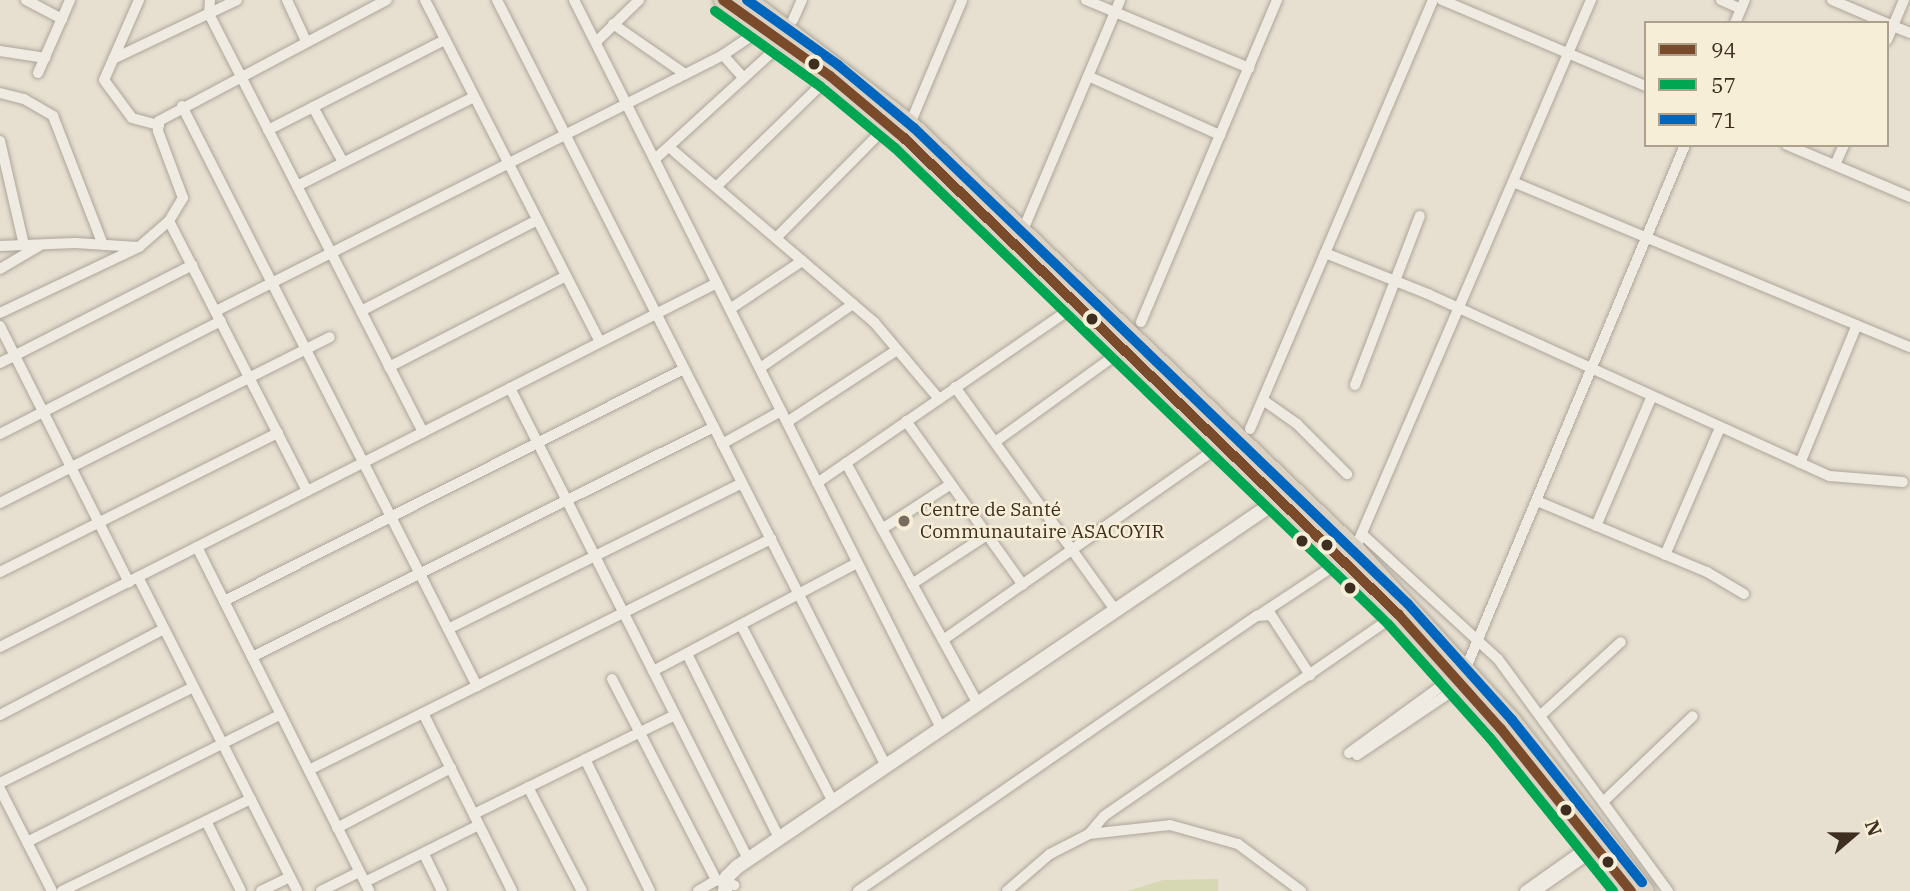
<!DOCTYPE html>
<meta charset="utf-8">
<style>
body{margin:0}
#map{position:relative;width:1910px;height:891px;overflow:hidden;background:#e7e0d1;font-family:"IBM Plex Serif",serif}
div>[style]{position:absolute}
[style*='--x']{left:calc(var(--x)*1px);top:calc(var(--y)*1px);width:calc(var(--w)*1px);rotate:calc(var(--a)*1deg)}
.green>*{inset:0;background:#d6d7b3}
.roads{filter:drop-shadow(0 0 2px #ada599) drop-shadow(0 0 2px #ada599)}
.street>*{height:10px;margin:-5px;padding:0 5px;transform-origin:5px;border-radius:5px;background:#efebe3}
.secondary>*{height:14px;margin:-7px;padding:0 7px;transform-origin:7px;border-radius:7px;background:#efebe3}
.highway>*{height:18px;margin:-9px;padding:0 9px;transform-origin:9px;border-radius:9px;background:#dad1c2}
.bus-1>*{height:10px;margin:-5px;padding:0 5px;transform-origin:5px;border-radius:5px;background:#7a4b2a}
.bus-2>*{height:10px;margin:-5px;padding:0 5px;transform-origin:5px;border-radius:5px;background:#00a651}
.bus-3>*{height:10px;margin:-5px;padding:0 5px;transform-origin:5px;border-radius:5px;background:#0065bd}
.dots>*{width:19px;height:19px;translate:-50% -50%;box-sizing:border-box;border:4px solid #f7eed8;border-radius:50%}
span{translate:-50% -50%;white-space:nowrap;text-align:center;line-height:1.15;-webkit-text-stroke:5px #f7eed8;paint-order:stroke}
.poi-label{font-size:19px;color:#3d2e20}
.left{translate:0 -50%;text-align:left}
.legend{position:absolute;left:1644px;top:21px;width:245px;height:126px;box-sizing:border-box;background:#f7eed8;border:2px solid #ada18e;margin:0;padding:9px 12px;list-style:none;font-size:21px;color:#3d2e20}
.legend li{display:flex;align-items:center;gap:14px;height:35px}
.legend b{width:35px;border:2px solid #ada18e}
.north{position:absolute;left:1819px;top:800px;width:70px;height:70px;-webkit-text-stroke:5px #f7eed8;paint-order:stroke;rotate:70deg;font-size:19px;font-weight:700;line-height:28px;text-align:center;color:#3d2e20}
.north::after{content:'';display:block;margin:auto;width:24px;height:32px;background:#3d2e20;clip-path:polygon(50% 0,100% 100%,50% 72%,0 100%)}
</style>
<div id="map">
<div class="green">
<div style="clip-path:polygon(1218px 879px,1218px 891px,1128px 891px,1163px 880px)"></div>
</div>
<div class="roads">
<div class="street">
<div style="--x:26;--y:0;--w:41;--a:27.8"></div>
<div style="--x:139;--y:0;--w:87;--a:113.6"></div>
<div style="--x:104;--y:80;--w:47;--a:53.6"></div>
<div style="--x:132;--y:118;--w:28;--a:15"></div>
<div style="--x:210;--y:0;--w:14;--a:94"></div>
<div style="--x:209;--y:14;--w:470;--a:62.9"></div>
<div style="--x:287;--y:0;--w:45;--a:65.1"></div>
<div style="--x:425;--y:0;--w:384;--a:62.9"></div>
<div style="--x:497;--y:0;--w:859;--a:63.08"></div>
<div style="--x:574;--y:0;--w:815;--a:63.25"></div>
<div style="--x:1086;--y:0;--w:177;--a:22.6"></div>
<div style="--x:1442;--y:0;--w:221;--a:22.9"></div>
<div style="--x:1721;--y:0;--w:22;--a:24"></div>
<div style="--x:1832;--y:0;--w:59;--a:23.1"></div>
<div style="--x:793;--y:20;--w:22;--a:-66"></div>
<div style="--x:1735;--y:23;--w:25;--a:-67"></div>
<div style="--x:613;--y:24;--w:88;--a:34.8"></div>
<div style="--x:1888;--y:24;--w:24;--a:22"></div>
<div style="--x:1887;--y:40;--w:43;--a:-67"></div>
<div style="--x:596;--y:42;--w:60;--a:-44.3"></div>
<div style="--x:0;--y:51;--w:46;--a:8.8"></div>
<div style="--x:723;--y:55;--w:48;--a:-34"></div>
<div style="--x:113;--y:59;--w:137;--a:-25.4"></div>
<div style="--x:38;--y:73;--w:80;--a:-66.3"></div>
<div style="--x:1088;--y:76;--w:145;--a:24.1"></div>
<div style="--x:0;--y:93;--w:25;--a:14"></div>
<div style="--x:24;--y:99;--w:34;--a:30"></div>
<div style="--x:53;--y:116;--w:138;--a:68.8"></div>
<div style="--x:182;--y:106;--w:651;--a:63.04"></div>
<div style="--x:313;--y:107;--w:63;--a:61.4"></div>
<div style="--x:910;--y:124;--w:134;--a:-67.2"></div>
<div style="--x:268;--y:130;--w:199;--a:-27"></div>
<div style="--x:0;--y:141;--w:107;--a:77"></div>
<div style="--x:1787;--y:145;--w:134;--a:22.9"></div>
<div style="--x:669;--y:147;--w:270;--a:40.5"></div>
<div style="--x:874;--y:322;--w:101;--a:49.8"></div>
<div style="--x:655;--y:159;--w:173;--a:-42.4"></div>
<div style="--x:1835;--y:165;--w:22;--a:-66"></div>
<div style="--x:1513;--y:182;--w:430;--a:22.6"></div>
<div style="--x:297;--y:186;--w:198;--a:-26.7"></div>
<div style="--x:716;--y:187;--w:159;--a:-44.2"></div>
<div style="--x:169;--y:221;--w:303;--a:62.9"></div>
<div style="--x:1023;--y:230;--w:250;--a:-67.1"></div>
<div style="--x:776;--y:238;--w:149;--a:-45.3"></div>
<div style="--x:0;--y:246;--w:75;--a:-2.3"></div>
<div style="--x:75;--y:243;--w:63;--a:3.6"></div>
<div style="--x:1325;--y:253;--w:111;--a:21.7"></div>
<div style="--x:1428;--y:294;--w:441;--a:24.4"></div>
<div style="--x:1830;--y:476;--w:73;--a:4.7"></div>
<div style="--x:0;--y:269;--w:45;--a:-30.5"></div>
<div style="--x:730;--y:309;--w:87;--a:-33.7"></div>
<div style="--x:216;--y:311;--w:568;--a:-26.79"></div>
<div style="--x:723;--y:55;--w:31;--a:48"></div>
<div style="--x:361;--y:311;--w:198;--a:-27.3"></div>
<div style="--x:0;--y:313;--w:154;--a:-25.4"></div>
<div style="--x:139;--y:247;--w:40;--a:-41"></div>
<div style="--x:169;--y:221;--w:27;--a:-59"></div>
<div style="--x:183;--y:198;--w:72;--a:-110.5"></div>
<div style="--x:158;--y:131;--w:10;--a:-84"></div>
<div style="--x:159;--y:121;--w:258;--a:-28"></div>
<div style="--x:1141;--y:322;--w:350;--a:-67.1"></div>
<div style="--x:0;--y:326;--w:287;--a:63.3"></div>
<div style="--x:0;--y:363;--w:216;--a:-27"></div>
<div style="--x:389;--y:367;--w:199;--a:-27.2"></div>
<div style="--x:760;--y:368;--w:113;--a:-34.5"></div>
<div style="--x:1355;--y:385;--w:181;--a:-69"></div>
<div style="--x:955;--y:387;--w:276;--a:54.3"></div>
<div style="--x:510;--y:388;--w:528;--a:63.19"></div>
<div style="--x:1263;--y:400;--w:42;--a:35.2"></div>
<div style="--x:1297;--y:424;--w:71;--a:45"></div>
<div style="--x:906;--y:421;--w:201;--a:54.5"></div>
<div style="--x:787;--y:422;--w:131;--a:-33.2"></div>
<div style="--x:1250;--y:429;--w:466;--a:-66.9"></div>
<div style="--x:0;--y:434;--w:248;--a:-27.1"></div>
<div style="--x:995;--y:442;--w:145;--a:-35.8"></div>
<div style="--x:722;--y:444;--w:68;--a:-29.2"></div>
<div style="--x:846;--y:463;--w:275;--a:61.3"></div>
<div style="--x:1800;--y:463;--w:149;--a:-67.6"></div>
<div style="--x:817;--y:483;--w:316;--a:-34.5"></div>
<div style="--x:1537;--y:501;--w:184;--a:22.7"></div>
<div style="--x:1707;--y:572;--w:43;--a:30.7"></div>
<div style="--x:0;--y:503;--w:369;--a:-26.7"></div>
<div style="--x:1596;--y:526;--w:139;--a:-66.7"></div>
<div style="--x:882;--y:529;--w:82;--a:-33.1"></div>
<div style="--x:1363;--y:535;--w:183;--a:42.6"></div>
<div style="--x:1498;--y:659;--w:288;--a:53.8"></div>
<div style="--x:197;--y:547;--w:385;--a:63.4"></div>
<div style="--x:1355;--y:549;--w:598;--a:-66.74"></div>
<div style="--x:1665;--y:555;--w:138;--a:-66.6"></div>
<div style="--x:0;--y:572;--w:311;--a:-26.6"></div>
<div style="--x:138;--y:577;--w:352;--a:63.1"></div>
<div style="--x:912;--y:584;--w:90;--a:-33.2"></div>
<div style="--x:224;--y:601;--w:515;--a:-26.76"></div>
<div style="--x:1261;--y:614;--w:96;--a:-33.5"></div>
<div style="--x:741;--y:625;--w:199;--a:62.5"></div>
<div style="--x:448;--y:629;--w:328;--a:-26.4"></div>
<div style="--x:943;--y:640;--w:338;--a:-35"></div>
<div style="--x:0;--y:647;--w:804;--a:-26.92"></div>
<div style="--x:687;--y:654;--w:206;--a:63.4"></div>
<div style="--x:252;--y:657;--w:516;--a:-26.47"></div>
<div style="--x:653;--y:671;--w:229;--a:-27.9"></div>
<div style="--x:612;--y:679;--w:226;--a:62.6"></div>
<div style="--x:716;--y:880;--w:19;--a:16"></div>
<div style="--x:423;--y:713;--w:199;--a:63.4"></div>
<div style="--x:0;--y:715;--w:185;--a:-27.7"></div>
<div style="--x:1541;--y:715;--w:108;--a:-42.4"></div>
<div style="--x:1349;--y:753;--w:145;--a:-36"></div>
<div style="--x:1466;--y:668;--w:567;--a:-67.28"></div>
<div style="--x:1357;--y:755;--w:129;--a:-33.9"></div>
<div style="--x:585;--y:759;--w:147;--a:63.8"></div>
<div style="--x:309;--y:770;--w:517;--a:-26.57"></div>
<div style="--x:0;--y:783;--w:216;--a:-26.4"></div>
<div style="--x:528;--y:787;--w:117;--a:62.6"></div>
<div style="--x:0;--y:789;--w:114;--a:63"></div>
<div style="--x:1603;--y:802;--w:124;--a:-43.7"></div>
<div style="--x:474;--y:814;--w:224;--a:-26.2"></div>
<div style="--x:206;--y:821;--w:78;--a:63.4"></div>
<div style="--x:337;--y:828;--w:129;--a:-27.8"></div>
<div style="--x:1089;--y:834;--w:23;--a:-50"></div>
<div style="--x:1104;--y:816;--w:361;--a:-34.6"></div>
<div style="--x:27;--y:842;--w:284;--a:-26.7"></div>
<div style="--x:424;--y:854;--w:41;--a:64.1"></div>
<div style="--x:365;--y:882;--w:127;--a:-26.6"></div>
<div style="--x:62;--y:891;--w:210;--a:-26"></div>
<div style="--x:261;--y:891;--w:32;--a:-26"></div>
<div style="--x:321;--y:891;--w:42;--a:-26.6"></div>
<div style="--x:698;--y:891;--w:21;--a:-31"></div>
<div style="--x:858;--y:891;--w:485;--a:-34.6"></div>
<div style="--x:1257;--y:616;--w:14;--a:-4"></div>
<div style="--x:1271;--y:615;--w:72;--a:57"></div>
<div style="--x:1007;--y:891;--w:57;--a:-40.7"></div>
<div style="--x:1050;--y:854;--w:44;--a:-27.1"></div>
<div style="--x:1089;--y:834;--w:81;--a:-6.3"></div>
<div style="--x:1170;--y:825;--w:71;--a:15.6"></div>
<div style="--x:1238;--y:844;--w:79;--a:36.7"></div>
<div style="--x:1525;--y:891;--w:87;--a:-35.2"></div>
<div style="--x:1536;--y:891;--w:77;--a:-34.9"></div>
</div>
<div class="secondary">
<div style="--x:725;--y:891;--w:14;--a:-82"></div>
<div style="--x:727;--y:877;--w:14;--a:-45"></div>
<div style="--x:737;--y:867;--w:665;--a:-34.14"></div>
</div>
<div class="highway">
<div style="--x:723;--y:0;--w:131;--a:35.4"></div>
<div style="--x:830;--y:76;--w:97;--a:40"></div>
<div style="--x:904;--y:138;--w:686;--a:43.94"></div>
<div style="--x:1398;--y:614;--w:154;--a:48.2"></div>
<div style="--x:1501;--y:729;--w:208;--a:51.3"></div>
<div style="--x:748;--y:0;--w:204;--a:37.4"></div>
<div style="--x:910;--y:124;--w:615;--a:43.68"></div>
<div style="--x:1355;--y:549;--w:233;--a:47.6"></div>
<div style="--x:1512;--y:721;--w:216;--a:52"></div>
</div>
</div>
<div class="bus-1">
<div style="--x:723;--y:0;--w:131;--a:35.4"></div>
<div style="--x:830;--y:76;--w:97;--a:40"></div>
<div style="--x:904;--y:138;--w:686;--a:43.94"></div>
<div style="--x:1398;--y:614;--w:154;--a:48.2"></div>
<div style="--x:1501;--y:729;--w:208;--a:51.3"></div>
</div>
<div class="bus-2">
<div style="--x:715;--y:11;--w:130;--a:35.6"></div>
<div style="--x:821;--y:87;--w:96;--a:39.5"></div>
<div style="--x:895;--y:148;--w:685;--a:43.99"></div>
<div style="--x:1388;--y:624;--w:153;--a:48.2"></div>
<div style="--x:1490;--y:738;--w:196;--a:51.2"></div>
</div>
<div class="bus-3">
<div style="--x:747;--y:0;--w:112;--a:35.5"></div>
<div style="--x:838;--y:65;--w:99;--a:39.7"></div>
<div style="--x:914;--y:128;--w:686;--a:43.94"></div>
<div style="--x:1408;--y:604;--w:156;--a:48.1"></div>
<div style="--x:1512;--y:720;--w:208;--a:51.3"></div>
</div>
<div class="dots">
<div style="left:814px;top:64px;background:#3d2e20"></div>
<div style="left:1092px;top:319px;background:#3d2e20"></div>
<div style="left:904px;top:521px;background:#786c5e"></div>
<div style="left:1302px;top:541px;background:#3d2e20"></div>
<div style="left:1327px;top:545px;background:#3d2e20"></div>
<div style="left:1350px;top:588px;background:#3d2e20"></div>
<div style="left:1566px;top:810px;background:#3d2e20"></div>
<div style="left:1608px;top:862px;background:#3d2e20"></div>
</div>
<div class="poi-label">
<span class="left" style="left:920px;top:521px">Centre de Santé<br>Communautaire ASACOYIR</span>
</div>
<ul class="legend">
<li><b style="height:9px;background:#7a4b2a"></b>94</li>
<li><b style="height:9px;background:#00a651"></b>57</li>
<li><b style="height:9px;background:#0065bd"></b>71</li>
</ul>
<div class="north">N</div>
</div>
